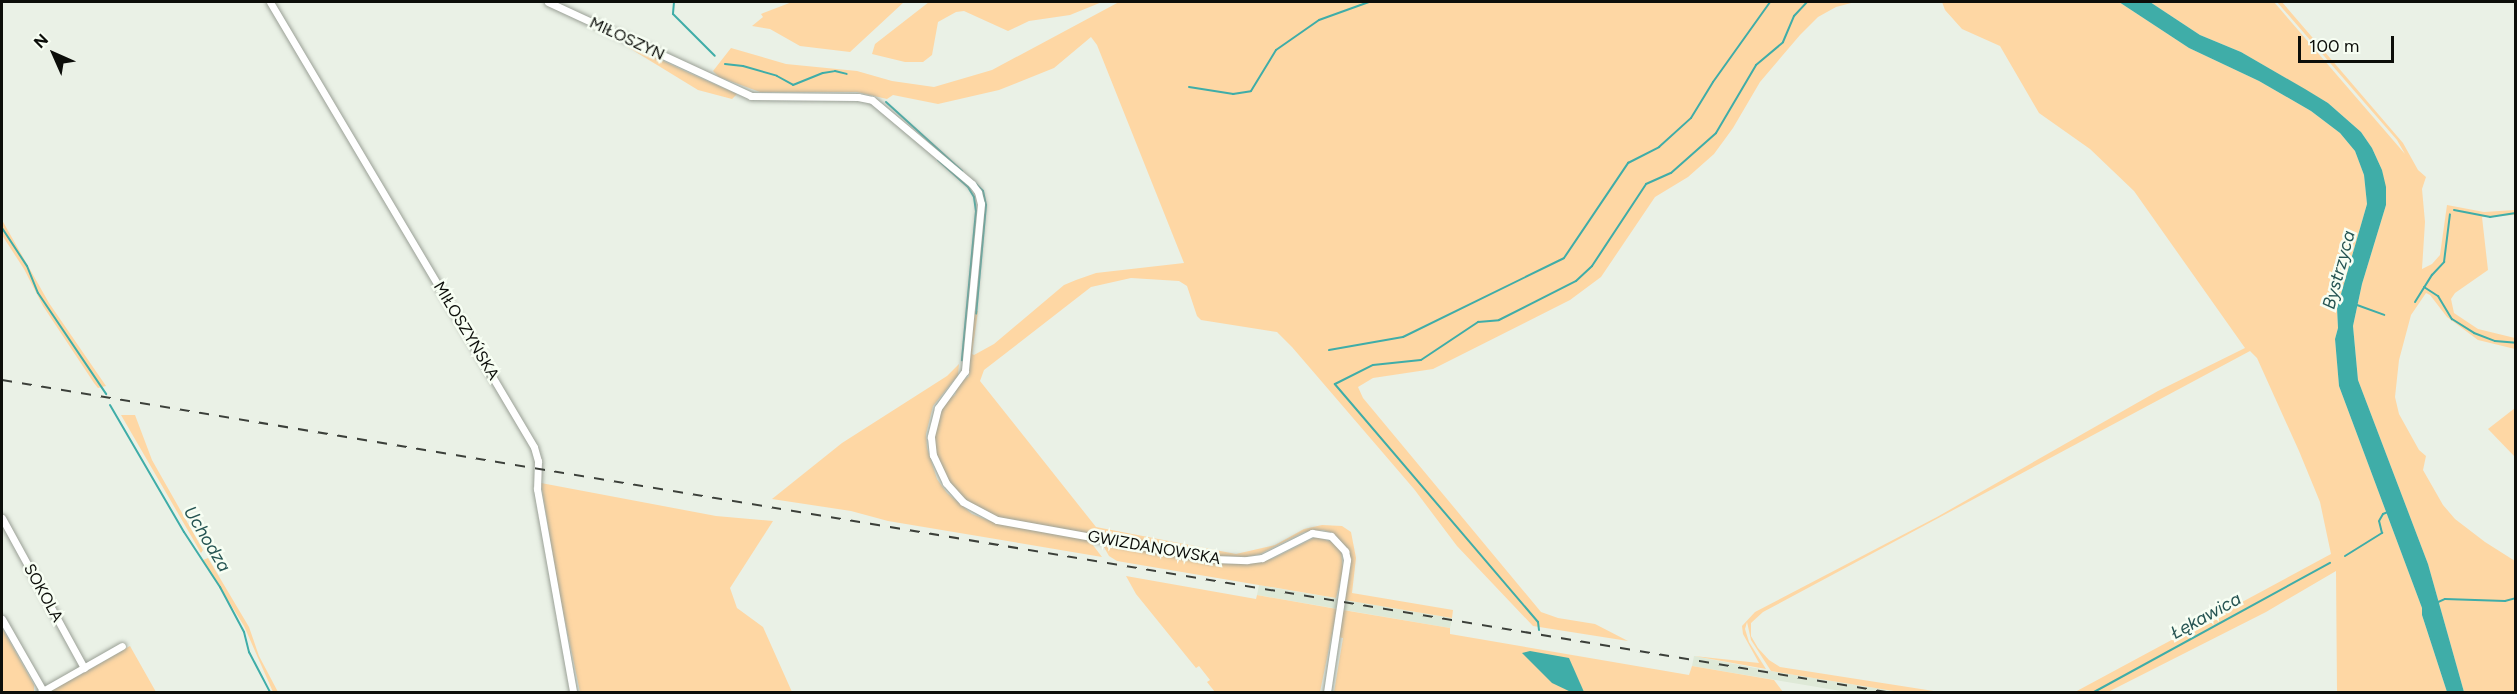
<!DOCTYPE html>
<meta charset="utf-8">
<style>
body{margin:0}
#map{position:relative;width:2517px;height:694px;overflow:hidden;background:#eaf1e6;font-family:Figtree,sans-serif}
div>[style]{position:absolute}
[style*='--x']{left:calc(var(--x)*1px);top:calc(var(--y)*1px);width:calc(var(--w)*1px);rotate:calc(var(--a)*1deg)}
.built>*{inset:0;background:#dee9d7}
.green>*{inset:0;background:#fed7a4}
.water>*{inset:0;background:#3fada8}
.stream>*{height:2px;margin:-1px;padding:0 1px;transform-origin:1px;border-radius:1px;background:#3fada8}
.roads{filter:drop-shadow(0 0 2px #9aa096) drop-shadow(0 0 2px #9aa096)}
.street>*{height:7px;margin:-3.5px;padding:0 3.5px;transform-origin:3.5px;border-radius:3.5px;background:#fff}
.rail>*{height:2px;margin-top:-1px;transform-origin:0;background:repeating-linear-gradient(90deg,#3c403a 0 10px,transparent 0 20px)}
span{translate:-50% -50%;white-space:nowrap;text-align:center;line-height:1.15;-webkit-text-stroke:5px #f7fef3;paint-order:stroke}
.street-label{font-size:16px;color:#0c0e0a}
.water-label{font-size:18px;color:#255452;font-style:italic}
.frame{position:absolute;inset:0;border:3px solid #0c0e0a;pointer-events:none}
.north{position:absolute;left:24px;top:24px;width:60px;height:60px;-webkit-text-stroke:4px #f7fef3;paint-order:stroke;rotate:315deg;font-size:16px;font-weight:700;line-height:24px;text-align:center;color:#0c0e0a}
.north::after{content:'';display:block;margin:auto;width:21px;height:27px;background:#0c0e0a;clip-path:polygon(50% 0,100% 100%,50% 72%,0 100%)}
.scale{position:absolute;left:2298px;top:36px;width:96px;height:27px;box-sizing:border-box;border:3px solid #0c0e0a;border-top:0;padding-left:8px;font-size:18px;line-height:21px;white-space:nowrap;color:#0c0e0a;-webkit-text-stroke:4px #f7fef3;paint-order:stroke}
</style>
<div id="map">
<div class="built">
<div style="clip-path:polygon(1259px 585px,1452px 618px,1450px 628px,1257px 595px)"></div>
<div style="clip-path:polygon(1694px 656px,1771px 671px,1900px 692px,1847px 692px,1692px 666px)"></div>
</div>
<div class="green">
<div style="clip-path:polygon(792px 2px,904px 2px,850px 52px,800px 46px,770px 29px,752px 26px,763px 17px,761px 14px)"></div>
<div style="clip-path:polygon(929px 2px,1102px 2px,1070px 15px,1029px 21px,1008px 31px,964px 11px,956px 12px,938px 22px,932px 55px,923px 62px,905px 62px,872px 54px,875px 44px)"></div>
<div style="clip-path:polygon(1119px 2px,1855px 2px,1836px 7px,1818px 17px,1800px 35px,1760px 82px,1733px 128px,1714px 154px,1688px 177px,1655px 197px,1601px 277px,1570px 300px,1433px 369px,1373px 378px,1358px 387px,1363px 398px,1541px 612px,1558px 618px,1595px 624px,1628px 641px,1533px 626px,1457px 546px,1414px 489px,1292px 347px,1277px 332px,1201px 320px,1197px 316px,1187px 286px,1179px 281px,1131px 278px,1091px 287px,984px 370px,980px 381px,1096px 527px,1236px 554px,1275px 545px,1304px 529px,1322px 525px,1342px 526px,1351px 532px,1356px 558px,1352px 593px,1453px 610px,1452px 618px,1345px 600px,1351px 564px,1348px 549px,1333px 533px,1323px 530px,1304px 532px,1260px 554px,1246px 557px,1215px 556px,998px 517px,964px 500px,947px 481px,936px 454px,934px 437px,939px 412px,948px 399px,955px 395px,958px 385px,969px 376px,973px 311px,978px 311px,972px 354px,974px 355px,994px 344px,1064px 285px,1076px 280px,1096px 273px,1184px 263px,1097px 45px,1091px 37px,1054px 68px,999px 90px,938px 104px,893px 95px,887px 99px,857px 92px,760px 92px,719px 77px,713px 71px,731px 48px,786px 64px,857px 71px,892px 81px,934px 87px,992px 70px)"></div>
<div style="clip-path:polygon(1942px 2px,2119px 2px,2189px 48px,2259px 81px,2311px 111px,2340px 133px,2355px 151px,2364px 175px,2367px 204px,2337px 308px,2338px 328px,2335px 339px,2339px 386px,2422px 608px,2422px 615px,2447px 692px,2337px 692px,2336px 571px,2266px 612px,2108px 692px,2075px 692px,2331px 554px,2320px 502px,2299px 451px,2257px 358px,2250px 351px,1763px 612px,1751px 623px,1751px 636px,1758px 648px,1769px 660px,1780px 667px,1940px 692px,1900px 692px,1771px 671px,1751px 640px,1747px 622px,1745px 629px,1749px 642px,1766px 669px,1694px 656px,1759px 663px,1743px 634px,1742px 626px,1755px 612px,1937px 517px,2158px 391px,2245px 348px,2134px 191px,2090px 149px,2039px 113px,2000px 46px,1962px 29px,1945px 10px)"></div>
<div style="clip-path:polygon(2150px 2px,2274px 2px,2405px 154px,2397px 140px,2277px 2px,2282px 2px,2403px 143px,2418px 170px,2426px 177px,2422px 189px,2425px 222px,2422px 269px,2432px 264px,2440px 255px,2447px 205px,2484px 212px,2515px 210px,2515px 215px,2482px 217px,2488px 270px,2455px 293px,2451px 299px,2454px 313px,2478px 329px,2515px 338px,2515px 349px,2478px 340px,2447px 317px,2430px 295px,2426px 293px,2411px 315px,2399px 360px,2395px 397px,2399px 414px,2419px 450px,2426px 456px,2423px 470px,2443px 505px,2455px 519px,2485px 542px,2515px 561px,2515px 692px,2464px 692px,2428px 564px,2358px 380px,2353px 326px,2362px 284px,2386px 205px,2382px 170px,2372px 148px,2361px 132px,2328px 103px,2241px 52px,2200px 35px)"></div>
<div style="clip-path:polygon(627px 44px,689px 73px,737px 94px,732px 99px,698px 90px,626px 46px)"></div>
<div style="clip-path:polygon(2px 220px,49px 303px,106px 386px,98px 388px,94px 383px,43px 306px,24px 269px,2px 235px)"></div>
<div style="clip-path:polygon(959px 364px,958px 375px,933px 406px,926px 434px,927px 448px,937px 479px,947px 493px,972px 514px,990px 521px,1089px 540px,1102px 557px,888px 521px,851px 511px,772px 499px,842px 443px,947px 376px)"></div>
<div style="clip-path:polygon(2515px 408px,2515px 457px,2488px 429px)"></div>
<div style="clip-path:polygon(121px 415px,135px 415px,152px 460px,203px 550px,201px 553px)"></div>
<div style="clip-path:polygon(541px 483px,716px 516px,773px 521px,730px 588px,737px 608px,763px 627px,792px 692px,580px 692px,559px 592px)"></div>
<div style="clip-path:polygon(1316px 537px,1332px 542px,1341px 550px,1343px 571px,1336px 598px,1117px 561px,1109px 556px,1101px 542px,1208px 562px,1245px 563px,1272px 559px)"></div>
<div style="clip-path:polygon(208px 558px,249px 627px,259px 656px,278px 692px,273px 692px,244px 626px,203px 560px)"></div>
<div style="clip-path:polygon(1126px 576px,1256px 599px,1257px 595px,1337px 609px,1320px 692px,1215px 692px,1207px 682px,1210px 680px,1199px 666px,1196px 668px,1136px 594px)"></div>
<div style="clip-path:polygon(1343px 610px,1450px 628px,1450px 634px,1689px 675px,1692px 666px,1774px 680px,1783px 692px,1334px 692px,1343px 638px,1338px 637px)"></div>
<div style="clip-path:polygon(2px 628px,34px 685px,34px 692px,2px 692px)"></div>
<div style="clip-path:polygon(130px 646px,156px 692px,48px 692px,80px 675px)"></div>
</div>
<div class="water">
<div style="clip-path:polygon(2119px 2px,2150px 2px,2200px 35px,2241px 52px,2305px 89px,2328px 103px,2361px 132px,2372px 148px,2382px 170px,2386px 187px,2386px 205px,2362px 284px,2353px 326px,2358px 380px,2428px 564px,2464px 692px,2447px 692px,2422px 615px,2422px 608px,2339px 386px,2335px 339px,2338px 328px,2337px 308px,2367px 204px,2364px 175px,2355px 151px,2340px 133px,2311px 111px,2259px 81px,2189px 48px)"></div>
<div style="clip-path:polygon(1530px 651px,1569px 658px,1584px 692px,1571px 692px,1552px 683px,1522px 653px)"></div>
</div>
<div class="stream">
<div style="--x:674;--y:2;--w:12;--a:95"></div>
<div style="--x:673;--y:14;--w:59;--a:45"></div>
<div style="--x:725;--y:64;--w:18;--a:6"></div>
<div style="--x:743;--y:66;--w:35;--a:16"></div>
<div style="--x:777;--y:76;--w:18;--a:29"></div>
<div style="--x:793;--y:85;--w:32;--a:-22"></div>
<div style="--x:823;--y:73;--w:12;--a:-9"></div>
<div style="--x:835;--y:71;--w:12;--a:14"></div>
<div style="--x:1189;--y:87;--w:45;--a:9"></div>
<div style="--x:1233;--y:94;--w:18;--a:-9"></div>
<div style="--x:1251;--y:91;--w:48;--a:-58.6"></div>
<div style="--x:1276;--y:50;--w:52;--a:-34.9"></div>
<div style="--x:1319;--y:20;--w:53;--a:-19.8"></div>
<div style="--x:886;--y:102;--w:103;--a:42.2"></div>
<div style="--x:938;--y:160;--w:40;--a:42"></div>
<div style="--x:968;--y:187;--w:12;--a:59"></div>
<div style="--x:974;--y:197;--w:14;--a:82"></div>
<div style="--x:976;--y:211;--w:150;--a:95.4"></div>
<div style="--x:975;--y:183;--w:11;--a:45"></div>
<div style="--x:983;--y:191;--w:14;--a:78"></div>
<div style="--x:986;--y:205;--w:109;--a:95.2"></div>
<div style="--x:2454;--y:210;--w:37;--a:11"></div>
<div style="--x:2490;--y:217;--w:26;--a:-9"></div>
<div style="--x:2;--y:228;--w:45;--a:56.7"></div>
<div style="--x:27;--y:266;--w:29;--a:68"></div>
<div style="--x:38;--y:293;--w:122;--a:56"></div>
<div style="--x:2424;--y:287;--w:17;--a:33"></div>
<div style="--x:2438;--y:296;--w:27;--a:59"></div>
<div style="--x:2452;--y:319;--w:26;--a:32"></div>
<div style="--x:2474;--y:333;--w:22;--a:21"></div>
<div style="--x:2495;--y:341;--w:21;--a:5"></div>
<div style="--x:2415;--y:302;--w:32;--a:-58"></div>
<div style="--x:2432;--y:275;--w:18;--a:-47"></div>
<div style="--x:2444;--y:262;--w:48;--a:-82.9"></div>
<div style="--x:2357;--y:305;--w:29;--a:20"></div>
<div style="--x:1329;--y:350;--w:75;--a:-10"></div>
<div style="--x:1403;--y:337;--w:179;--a:-26.1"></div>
<div style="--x:1564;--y:258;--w:115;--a:-56"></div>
<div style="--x:1628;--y:163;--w:35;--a:-27"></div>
<div style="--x:1659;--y:147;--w:43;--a:-42.2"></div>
<div style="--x:1691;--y:118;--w:42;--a:-58.6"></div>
<div style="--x:1713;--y:82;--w:98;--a:-54.5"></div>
<div style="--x:110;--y:405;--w:147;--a:59.8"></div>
<div style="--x:184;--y:532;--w:66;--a:56.8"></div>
<div style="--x:220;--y:587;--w:51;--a:61.9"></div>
<div style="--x:244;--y:632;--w:21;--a:76"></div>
<div style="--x:249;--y:652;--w:45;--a:62.3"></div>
<div style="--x:2345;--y:556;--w:44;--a:-31.9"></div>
<div style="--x:2382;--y:533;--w:12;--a:-104"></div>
<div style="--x:2379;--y:521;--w:8;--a:-60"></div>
<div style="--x:2383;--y:514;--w:8;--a:-23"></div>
<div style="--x:2436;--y:603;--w:10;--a:-24"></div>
<div style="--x:2445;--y:599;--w:60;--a:1.9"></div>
<div style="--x:2505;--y:601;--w:11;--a:-15"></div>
<div style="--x:1539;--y:630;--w:8;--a:-97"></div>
<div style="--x:1538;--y:622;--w:313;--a:-130.5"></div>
<div style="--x:1335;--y:384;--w:42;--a:-26.6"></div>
<div style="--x:1373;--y:365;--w:48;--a:-5.9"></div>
<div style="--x:1421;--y:360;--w:69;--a:-33.7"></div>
<div style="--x:1478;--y:322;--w:21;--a:-5"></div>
<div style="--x:1499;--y:320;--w:86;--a:-26.9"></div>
<div style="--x:1576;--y:281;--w:22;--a:-43"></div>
<div style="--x:1592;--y:266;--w:98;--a:-56.6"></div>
<div style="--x:1646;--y:184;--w:27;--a:-24"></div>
<div style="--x:1671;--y:173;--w:60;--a:-41.6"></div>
<div style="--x:1716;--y:133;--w:79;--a:-59.5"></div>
<div style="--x:1756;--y:65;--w:35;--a:-40"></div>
<div style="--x:1783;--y:42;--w:28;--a:-67"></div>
<div style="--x:1794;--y:16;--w:19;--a:-47"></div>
<div style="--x:2094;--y:692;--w:269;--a:-28.7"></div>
</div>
<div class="roads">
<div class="street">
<div style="--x:270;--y:2;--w:517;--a:59.32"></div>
<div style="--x:534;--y:447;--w:15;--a:74"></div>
<div style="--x:538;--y:461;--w:28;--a:92"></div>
<div style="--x:537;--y:489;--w:206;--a:79.9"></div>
<div style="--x:548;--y:2;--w:224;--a:24.8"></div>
<div style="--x:751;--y:96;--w:107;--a:0.5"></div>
<div style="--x:858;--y:97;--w:14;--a:12"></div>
<div style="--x:872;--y:100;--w:131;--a:40"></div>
<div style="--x:972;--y:184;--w:10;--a:53"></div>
<div style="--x:978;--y:192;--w:12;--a:76"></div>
<div style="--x:981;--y:204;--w:168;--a:95.5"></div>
<div style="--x:965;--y:371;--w:46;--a:126.1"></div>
<div style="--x:938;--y:408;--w:30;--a:104"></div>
<div style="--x:931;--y:437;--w:18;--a:84"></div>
<div style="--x:933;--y:455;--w:31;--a:65"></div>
<div style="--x:946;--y:483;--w:25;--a:48"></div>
<div style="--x:963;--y:502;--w:38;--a:28"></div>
<div style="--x:997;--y:520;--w:220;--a:10.2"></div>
<div style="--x:1214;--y:559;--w:33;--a:2"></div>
<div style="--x:1247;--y:560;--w:15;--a:-8"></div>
<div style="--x:1262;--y:558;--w:56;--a:-26.6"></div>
<div style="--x:1312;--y:533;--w:19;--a:9"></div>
<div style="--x:1331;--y:536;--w:21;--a:47"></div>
<div style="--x:1345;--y:551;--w:9;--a:77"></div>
<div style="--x:1347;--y:560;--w:134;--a:98.6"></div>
<div style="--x:2;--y:518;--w:171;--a:61.3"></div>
<div style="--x:2;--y:619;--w:83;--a:60.3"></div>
<div style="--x:41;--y:692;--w:93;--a:-29.6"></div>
</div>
</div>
<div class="rail">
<div style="--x:2;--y:380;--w:1910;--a:9.4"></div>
</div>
<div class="street-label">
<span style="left:627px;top:39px;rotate:25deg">MIŁOSZYN</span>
<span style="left:466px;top:331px;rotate:59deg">MIŁOSZYŃSKA</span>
<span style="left:1154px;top:548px;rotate:10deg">GWIZDANOWSKA</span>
<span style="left:43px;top:593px;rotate:61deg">SOKOLA</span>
</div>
<div class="water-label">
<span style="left:2339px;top:270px;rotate:-75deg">Bystrzyca</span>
<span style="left:207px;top:539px;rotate:59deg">Uchodza</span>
<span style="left:2206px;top:616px;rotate:-29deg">Łękawica</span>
</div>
<div class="frame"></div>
<div class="north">N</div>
<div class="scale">100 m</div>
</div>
